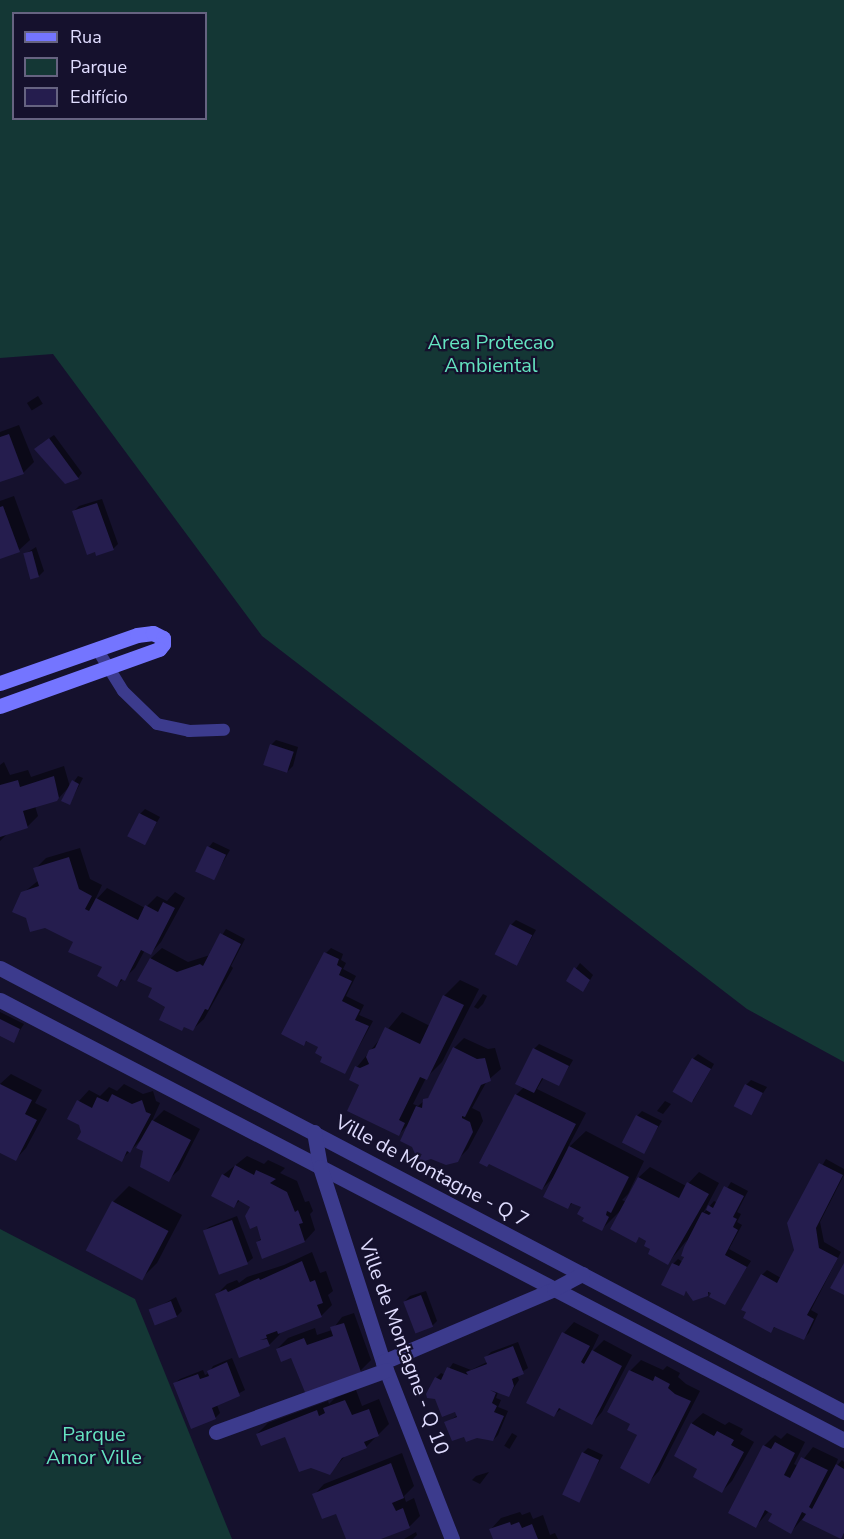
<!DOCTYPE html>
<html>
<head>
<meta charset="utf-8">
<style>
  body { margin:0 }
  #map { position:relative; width:844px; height:1539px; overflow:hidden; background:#15112d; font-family:"Nunito Sans",sans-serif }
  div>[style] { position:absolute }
  .green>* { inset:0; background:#143735 }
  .shadow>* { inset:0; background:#0007; transform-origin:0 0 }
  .building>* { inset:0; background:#251d4e; transform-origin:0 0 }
  .lane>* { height:12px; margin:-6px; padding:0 6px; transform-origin:6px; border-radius:6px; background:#3c3b8d }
  .street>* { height:15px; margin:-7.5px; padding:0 7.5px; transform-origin:7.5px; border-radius:7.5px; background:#3c3b8d }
  .secondary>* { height:15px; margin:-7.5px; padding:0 7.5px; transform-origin:7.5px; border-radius:7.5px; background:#7475ff }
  span { translate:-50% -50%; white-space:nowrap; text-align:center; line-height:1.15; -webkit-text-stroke:4.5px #15112d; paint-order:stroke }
  .park-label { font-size:20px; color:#64e4c0 }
  .street-label { font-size:20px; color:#e0ddff }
  .legend { position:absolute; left:12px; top:12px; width:195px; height:108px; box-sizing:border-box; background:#15112d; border:2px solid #666381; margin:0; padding:8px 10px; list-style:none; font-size:18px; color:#e0ddff }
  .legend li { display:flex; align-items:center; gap:12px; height:30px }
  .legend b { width:30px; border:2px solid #666381 }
</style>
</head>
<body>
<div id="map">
  <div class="green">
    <i style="clip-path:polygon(evenodd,0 0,844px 0,844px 1062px,747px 1009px,262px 636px,53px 354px,0 358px,0 0,14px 14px,206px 14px,206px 118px,14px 118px,14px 14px)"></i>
    <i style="clip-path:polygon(0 1229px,135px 1299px,232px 1539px,0 1539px)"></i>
  </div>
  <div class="shadow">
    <i style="left:38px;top:396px;width:9px;height:13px;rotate:58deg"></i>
    <i style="clip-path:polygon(19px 425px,34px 462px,23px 473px,0 480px,0 432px)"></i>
    <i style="clip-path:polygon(54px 435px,82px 473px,78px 478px,41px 444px)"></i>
    <i style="clip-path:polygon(14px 496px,30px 540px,19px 550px,0 557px,0 501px)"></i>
    <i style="clip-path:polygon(102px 499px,118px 544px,113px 549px,74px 511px,79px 506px)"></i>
    <i style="clip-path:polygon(36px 547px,44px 571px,39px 576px,25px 554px)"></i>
    <i style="clip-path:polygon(276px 740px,298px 747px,293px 766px,288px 771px,271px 745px)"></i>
    <i style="clip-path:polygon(4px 762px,10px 775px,28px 770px,31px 777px,64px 766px,70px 787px,78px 776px,83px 778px,70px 803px,68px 788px,57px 800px,35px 806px,38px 816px,27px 827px,9px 832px,0 841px,0 765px)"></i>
    <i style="clip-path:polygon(145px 809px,160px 817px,145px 843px,140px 814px)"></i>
    <i style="clip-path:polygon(213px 842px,230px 850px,213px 879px,209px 847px)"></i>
    <i style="clip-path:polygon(80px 848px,90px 879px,102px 885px,94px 902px,107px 888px,145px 908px,157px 896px,167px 901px,175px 892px,185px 898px,161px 942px,151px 953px,145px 950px,135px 968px,117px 985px,104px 967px,23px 893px,39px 880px,35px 869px,46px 858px)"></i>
    <i style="clip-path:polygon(516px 920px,536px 930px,517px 964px,511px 925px)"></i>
    <i style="clip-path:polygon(226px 929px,245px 939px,231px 966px,233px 968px,204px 1019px,193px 1029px,185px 1026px,182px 1029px,154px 988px,140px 980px,151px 958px,162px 948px,188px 962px,210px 955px)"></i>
    <i style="clip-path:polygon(331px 948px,343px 954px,341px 960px,346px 963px,343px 969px,356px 976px,346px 996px,364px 1005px,359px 1015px,373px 1021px,345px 1072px,324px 1057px,320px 1047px,308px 1040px,304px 1044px,326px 953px)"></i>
    <i style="clip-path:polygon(580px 963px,593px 975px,587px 985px,568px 980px)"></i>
    <i style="clip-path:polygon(460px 980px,479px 989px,442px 1062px,426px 1078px,413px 1104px,418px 1106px,429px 1097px,454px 1048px,464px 1038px,488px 1049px,495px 1048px,501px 1069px,487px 1081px,472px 1108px,480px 1112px,483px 1121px,468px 1149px,457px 1160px,409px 1124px,399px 1134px,361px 1084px,357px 1067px,402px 1012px,430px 1026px,444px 996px)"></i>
    <i style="clip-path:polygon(483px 994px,487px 996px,483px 1004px,478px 1009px,474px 1007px)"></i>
    <i style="clip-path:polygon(0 1012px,24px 1024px,13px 1041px,0 1034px)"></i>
    <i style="clip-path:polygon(539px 1044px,573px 1060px,559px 1084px,544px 1077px,537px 1089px,586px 1113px,567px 1149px,586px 1131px,644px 1161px,628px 1194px,622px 1200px,626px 1202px,639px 1177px,650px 1167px,686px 1186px,699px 1172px,719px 1183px,702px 1215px,714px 1201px,718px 1203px,731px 1182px,748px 1191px,737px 1212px,741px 1214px,737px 1222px,742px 1225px,729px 1249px,751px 1261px,724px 1303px,711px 1291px,707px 1295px,687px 1291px,683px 1294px,673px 1264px,678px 1259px,683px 1262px,687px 1240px,668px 1263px,648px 1240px,640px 1236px,636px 1241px,621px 1210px,602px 1229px,586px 1217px,583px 1207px,573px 1202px,568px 1208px,555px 1176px,542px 1189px,489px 1163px,481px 1163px,516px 1095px,525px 1086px,534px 1049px)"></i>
    <i style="clip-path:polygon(698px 1054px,714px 1064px,693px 1101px,693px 1059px)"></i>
    <i style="clip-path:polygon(11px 1074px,42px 1090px,35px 1103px,47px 1109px,26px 1148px,16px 1159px,0 1152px,0 1084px)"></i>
    <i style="clip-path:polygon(751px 1080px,767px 1087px,750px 1113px,746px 1085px)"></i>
    <i style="clip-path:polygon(124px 1084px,143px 1094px,153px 1091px,156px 1101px,160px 1103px,151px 1123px,164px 1110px,200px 1129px,179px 1170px,168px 1180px,146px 1150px,142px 1139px,121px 1160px,82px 1132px,79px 1101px,89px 1090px,100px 1096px,109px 1087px,117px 1091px)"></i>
    <i style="clip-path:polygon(665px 1101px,671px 1104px,663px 1114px,657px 1111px)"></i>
    <i style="clip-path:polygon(642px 1111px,662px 1121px,643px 1152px,637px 1116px)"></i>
    <i style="clip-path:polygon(247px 1156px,264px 1164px,268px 1160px,285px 1168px,280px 1173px,297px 1181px,305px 1202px,309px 1201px,313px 1211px,310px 1214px,315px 1230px,305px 1241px,263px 1257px,257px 1242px,262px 1238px,252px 1206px,240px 1200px,234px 1206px,223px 1175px)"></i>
    <i style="clip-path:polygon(826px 1159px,844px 1169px,844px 1175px,820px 1222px,824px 1242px,841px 1252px,811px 1310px,818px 1314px,809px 1333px,804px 1338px,776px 1326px,771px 1331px,762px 1275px,767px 1270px,781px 1278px,796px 1250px,789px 1223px)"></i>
    <i style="clip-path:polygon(129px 1186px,182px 1215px,157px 1263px,141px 1279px,113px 1202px)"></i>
    <i style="clip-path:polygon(237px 1216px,253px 1258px,248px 1262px,220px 1273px,204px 1231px,209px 1227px)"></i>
    <i style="clip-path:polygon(312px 1252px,320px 1273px,326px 1271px,333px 1291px,328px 1295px,332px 1305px,321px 1316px,278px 1330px,280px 1334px,269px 1345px,240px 1356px,216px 1295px,227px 1284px,237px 1280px,239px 1283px,247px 1277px,284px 1265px)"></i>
    <i style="clip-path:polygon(426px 1291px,437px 1321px,432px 1326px,405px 1301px,410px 1296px)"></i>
    <i style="clip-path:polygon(176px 1297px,182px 1311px,177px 1316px,156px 1324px,151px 1311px)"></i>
    <i style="clip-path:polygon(354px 1313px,371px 1360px,360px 1371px,292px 1356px,277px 1349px,288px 1338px,315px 1328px,317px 1335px,332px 1330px,342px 1317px)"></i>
    <i style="clip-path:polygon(574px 1322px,599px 1335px,590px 1354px,604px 1340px,632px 1355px,602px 1412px,592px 1423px,562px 1408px,554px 1415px,528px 1402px,564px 1333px)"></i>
    <i style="clip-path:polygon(518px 1342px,528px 1368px,517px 1375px,519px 1380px,509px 1395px,498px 1392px,496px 1398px,501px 1400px,498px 1407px,508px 1411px,498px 1435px,493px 1440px,465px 1435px,446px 1423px,458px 1415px,436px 1378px,441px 1373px,445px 1375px,453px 1363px,471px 1370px,487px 1362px,486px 1357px,491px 1352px)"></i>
    <i style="clip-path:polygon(232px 1358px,245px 1390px,217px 1405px,220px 1413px,215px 1418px,175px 1383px,180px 1379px,203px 1370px,205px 1375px,209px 1373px,213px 1366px)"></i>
    <i style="clip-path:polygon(641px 1360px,663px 1370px,667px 1366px,680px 1373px,678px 1377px,686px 1384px,700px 1391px,659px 1471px,649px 1482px,639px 1435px,632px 1423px,630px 1371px)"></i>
    <i style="clip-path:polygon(356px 1390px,362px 1406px,379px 1399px,389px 1424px,366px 1447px,346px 1455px,330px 1473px,286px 1435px,257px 1434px,268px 1423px,328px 1401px,329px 1404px,335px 1398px)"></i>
    <i style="clip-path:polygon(703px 1413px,725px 1425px,729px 1422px,743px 1429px,740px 1434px,754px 1442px,732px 1481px,722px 1491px,699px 1468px,676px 1456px,692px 1423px)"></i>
    <i style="left:512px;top:1433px;width:6px;height:15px;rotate:31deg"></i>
    <i style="clip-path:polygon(787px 1433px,805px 1442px,794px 1464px,798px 1466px,813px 1447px,838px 1459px,834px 1469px,842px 1460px,844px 1462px,844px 1534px,840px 1538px,803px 1518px,791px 1532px,769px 1511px,756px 1526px,764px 1446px,775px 1435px,781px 1439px)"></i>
    <i style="clip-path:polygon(588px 1448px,603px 1455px,577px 1501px,583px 1453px)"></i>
    <i style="clip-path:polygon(402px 1453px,414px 1486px,404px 1496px,406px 1502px,414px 1498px,420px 1516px,410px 1526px,376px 1539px,347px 1539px,337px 1512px,314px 1495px,324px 1484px)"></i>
    <i style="clip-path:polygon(489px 1472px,480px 1484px,472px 1480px,476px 1476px)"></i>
    <i style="clip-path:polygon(520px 1512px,522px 1515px,530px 1512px,533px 1519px,543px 1515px,550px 1535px,555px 1533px,558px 1539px,495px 1539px,491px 1529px,501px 1518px)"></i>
    <i style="clip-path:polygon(416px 1532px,417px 1535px,413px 1539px,404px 1539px)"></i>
  </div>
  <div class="building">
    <i style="clip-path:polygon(9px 434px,24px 474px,0 482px,0 437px)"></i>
    <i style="clip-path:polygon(49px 438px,79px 479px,65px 484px,34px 449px)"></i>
    <i style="clip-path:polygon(97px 503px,114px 550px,96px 556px,95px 552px,87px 555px,72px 511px)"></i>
    <i style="clip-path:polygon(3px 506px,20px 552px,0 559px,0 507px)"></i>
    <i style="left:32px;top:551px;width:27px;height:9px;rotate:75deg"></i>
    <i style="left:270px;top:744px;width:25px;height:22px;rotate:18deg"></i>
    <i style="clip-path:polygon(54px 776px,59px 798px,57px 801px,23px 811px,28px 828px,0 837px,0 785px,18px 780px,20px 787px)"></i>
    <i style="clip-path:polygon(72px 780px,79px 784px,70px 805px,61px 801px)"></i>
    <i style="left:139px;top:813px;width:20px;height:26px;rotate:27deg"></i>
    <i style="left:207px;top:846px;width:21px;height:28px;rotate:25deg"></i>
    <i style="clip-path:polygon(69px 857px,79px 889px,92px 896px,85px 909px,89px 911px,96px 898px,138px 920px,145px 905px,158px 912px,163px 902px,175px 908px,151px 955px,141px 950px,125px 981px,121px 979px,117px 987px,97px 976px,102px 967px,68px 952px,73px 942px,45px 928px,30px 932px,26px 918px,12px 912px,21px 892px,39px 886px,33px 868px)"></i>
    <i style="left:510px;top:924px;width:25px;height:34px;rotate:27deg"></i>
    <i style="clip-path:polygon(220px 933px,241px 944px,208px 1010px,205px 1009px,193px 1031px,184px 1027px,182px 1031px,159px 1020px,165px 1007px,148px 997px,152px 988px,137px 981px,150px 958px,177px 972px,200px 964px,203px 966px)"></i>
    <i style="clip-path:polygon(324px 952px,339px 959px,337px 965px,342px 968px,339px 975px,352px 981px,342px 1001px,360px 1010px,355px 1020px,369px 1026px,345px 1074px,320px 1062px,322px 1057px,315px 1053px,318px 1047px,306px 1041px,304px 1046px,281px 1034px)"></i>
    <i style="clip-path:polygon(574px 967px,590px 980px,583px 992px,566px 981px)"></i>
    <i style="clip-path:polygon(443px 995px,464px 1005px,427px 1080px,420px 1077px,399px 1120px,405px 1123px,399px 1136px,347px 1111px,359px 1085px,349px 1080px,355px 1066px,360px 1068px,369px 1064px,366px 1057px,369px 1050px,375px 1048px,385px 1027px,420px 1044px)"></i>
    <i style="clip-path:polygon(0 1019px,20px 1029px,14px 1043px,0 1036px)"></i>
    <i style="clip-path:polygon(453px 1047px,477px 1059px,485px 1058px,491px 1081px,481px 1085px,465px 1117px,462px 1116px,462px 1118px,470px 1122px,473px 1132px,458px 1162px,446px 1165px,431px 1159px,419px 1163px,412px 1147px,400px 1141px,416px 1106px,422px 1108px,423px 1099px,428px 1098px)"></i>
    <i style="clip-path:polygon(533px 1048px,569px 1066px,559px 1086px,542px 1078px,534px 1093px,515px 1084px)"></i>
    <i style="left:692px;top:1058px;width:22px;height:39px;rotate:30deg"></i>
    <i style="clip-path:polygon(0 1084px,32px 1100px,25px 1114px,37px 1120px,16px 1161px,0 1153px)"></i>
    <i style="left:745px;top:1084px;width:20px;height:25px;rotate:27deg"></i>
    <i style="clip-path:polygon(112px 1094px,132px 1104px,142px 1100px,146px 1112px,151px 1114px,130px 1153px,127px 1151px,122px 1162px,77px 1139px,81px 1132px,79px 1125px,67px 1119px,77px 1100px,92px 1108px,97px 1097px,108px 1102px)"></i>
    <i style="clip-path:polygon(515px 1094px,576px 1124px,542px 1190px,489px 1164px,487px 1167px,479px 1163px)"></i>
    <i style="left:636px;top:1115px;width:25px;height:31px;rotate:27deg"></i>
    <i style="clip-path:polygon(152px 1120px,191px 1140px,169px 1182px,140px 1167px,143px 1151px,136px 1148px)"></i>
    <i style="clip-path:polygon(569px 1146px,629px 1177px,611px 1213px,607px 1211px,606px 1215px,609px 1217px,602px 1231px,582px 1221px,584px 1218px,577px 1214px,581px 1207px,571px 1203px,568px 1209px,543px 1197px)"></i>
    <i style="clip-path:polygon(819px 1163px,843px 1175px,816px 1228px,819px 1248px,838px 1258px,807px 1315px,814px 1319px,804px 1340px,774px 1327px,771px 1333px,743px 1318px,746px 1312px,741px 1310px,761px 1274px,777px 1283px,794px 1250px,787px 1223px)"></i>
    <i style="clip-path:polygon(235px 1165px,254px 1175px,256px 1170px,276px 1179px,270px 1183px,287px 1192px,295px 1212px,298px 1210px,303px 1223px,299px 1224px,305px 1242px,262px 1259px,256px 1242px,261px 1240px,257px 1226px,250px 1229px,245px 1216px,250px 1207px,238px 1200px,234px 1208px,211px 1196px,222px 1174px,229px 1178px)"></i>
    <i style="clip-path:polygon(638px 1177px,679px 1198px,687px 1182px,709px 1194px,668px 1265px,648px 1254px,650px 1249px,644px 1246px,646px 1241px,639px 1237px,636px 1243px,610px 1229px)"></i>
    <i style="clip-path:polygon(724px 1186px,744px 1196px,733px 1217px,737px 1219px,733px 1227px,738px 1230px,725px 1255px,747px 1267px,725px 1305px,709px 1297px,711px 1293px,708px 1292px,708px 1296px,693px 1301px,686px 1291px,684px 1296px,661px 1285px,672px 1263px,679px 1266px,684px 1257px,681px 1256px,684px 1247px,702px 1212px,709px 1215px,711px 1213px,706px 1210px,708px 1205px,713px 1208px)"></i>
    <i style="left:112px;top:1201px;width:64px;height:56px;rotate:28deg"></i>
    <i style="left:232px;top:1220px;width:47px;height:31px;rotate:70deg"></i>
    <i style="clip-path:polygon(302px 1261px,310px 1282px,315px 1280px,323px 1303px,317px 1305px,322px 1317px,278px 1334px,277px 1331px,266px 1335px,267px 1338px,260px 1340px,267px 1339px,270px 1346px,239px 1358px,215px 1294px,226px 1289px,228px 1292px,259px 1278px,260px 1280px)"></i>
    <i style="clip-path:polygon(844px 1263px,844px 1295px,830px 1288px)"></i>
    <i style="left:421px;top:1295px;width:34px;height:19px;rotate:69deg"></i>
    <i style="left:171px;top:1301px;width:17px;height:24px;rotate:69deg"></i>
    <i style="clip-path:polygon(344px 1323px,361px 1372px,309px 1402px,291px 1358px,281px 1362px,276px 1349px,304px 1338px,307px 1345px,333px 1336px,330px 1327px)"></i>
    <i style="clip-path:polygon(562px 1332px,590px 1346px,581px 1362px,584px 1364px,592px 1350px,622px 1366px,592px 1425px,559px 1408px,554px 1417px,526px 1403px)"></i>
    <i style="clip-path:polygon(513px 1346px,524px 1374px,512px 1379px,514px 1386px,509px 1397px,490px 1390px,496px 1393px,492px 1403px,497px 1406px,494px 1412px,504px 1416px,493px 1441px,477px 1438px,466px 1442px,464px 1437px,452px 1441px,444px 1422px,457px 1417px,455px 1412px,442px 1417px,435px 1399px,427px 1398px,426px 1394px,435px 1377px,441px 1380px,447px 1367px,468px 1375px,466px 1372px,487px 1364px,484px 1357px)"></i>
    <i style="clip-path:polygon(227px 1362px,240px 1396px,212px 1408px,216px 1419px,191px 1429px,173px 1383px,198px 1374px,200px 1379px,209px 1376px,207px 1371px)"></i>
    <i style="clip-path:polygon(629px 1370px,653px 1381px,655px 1376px,670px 1384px,668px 1388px,675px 1394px,691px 1401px,649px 1484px,620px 1468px,637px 1435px,627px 1430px,630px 1424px,607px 1412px)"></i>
    <i style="clip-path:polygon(345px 1400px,352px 1415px,369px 1409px,379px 1436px,364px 1442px,367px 1448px,342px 1458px,330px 1475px,311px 1468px,299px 1472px,285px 1437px,261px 1446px,256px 1434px,317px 1410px,319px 1416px,325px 1413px,323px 1408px)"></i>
    <i style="clip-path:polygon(691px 1423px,714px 1436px,717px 1431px,734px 1440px,731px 1445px,744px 1452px,722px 1493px,693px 1477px,697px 1469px,674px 1456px)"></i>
    <i style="clip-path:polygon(775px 1442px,795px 1453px,784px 1475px,790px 1478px,801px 1457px,828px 1470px,809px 1507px,812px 1509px,836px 1464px,844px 1469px,844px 1533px,841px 1539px,802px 1520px,806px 1514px,802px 1512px,791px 1534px,768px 1521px,772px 1514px,765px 1510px,756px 1528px,728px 1513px,763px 1445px,771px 1449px)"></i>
    <i style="left:582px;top:1452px;width:19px;height:47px;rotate:25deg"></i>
    <i style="clip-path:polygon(391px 1463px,404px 1498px,392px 1503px,396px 1511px,403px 1508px,410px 1528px,381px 1539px,346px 1539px,336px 1514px,322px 1519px,312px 1494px)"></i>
    <i style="clip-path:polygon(510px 1522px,511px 1525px,519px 1522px,522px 1528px,532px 1524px,538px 1539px,493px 1539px,489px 1529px)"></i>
  </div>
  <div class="lane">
    <i style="left:97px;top:649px;width:49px;rotate:58.2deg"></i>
    <i style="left:123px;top:691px;width:47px;rotate:44.1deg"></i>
    <i style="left:157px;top:724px;width:33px;rotate:12deg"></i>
    <i style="left:189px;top:731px;width:35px;rotate:-2deg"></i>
  </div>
  <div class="street">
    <i style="left:0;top:968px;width:954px;rotate:27.75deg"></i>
    <i style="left:0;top:1000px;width:952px;rotate:27.53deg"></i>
    <i style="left:314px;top:1132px;width:36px;rotate:80deg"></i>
    <i style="left:320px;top:1167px;width:205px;rotate:72.1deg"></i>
    <i style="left:383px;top:1362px;width:190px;rotate:68.7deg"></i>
    <i style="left:383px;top:1362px;width:186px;rotate:-23.1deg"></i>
    <i style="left:554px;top:1289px;width:32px;rotate:-28deg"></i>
    <i style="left:216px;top:1432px;width:181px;rotate:-20deg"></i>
  </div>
  <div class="secondary">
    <i style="left:0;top:683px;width:145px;rotate:-19.3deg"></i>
    <i style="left:137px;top:635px;width:16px;rotate:-7deg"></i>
    <i style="left:153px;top:633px;width:11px;rotate:27deg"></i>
    <i style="left:163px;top:638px;width:6px;rotate:90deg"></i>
    <i style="left:163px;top:644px;width:6px;rotate:129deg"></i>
    <i style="left:159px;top:649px;width:169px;rotate:160.3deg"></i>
  </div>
  <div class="park-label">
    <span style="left:491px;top:354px">Area Protecao<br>Ambiental</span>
    <span style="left:94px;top:1446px">Parque<br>Amor Ville</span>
  </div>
  <div class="street-label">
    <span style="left:432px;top:1171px;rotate:28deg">Ville de Montagne - Q 7</span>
    <span style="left:404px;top:1347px;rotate:70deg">Ville de Montagne - Q 10</span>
  </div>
  <ul class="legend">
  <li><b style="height:8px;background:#7475ff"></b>Rua</li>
  <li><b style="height:16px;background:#143735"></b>Parque</li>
  <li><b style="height:16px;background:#251d4e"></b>Edifício</li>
  </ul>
</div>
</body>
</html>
